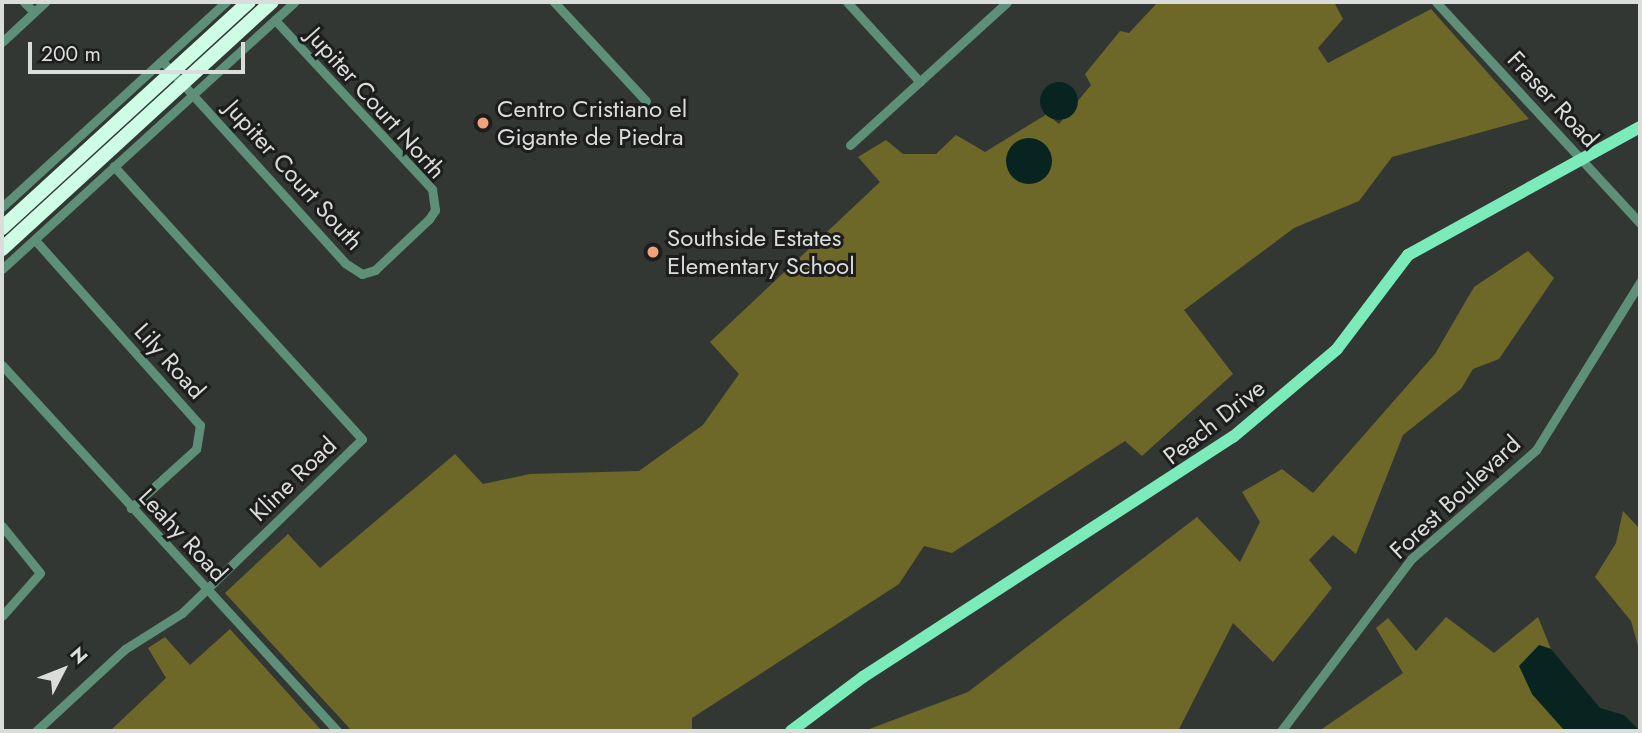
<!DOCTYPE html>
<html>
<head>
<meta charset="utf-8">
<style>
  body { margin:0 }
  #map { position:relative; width:1642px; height:733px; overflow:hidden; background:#333733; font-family:Jost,sans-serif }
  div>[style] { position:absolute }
  .forest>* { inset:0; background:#6d6827 }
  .water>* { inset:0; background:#082420 }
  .round { border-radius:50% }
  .minor>* { height:9px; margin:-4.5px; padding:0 4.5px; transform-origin:4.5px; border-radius:4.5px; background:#5e9079 }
  .major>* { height:12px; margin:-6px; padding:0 6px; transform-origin:6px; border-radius:6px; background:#7cebbb }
  .highway>* { height:14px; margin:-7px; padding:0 7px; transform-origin:7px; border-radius:7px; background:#cdfde5 }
  .dots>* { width:19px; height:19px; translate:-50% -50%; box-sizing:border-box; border:4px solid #1c1d1c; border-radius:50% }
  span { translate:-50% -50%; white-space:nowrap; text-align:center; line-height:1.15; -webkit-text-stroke:6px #1c1d1c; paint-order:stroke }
  .street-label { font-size:24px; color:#dbdddb }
  .poi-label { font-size:24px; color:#dbdddb }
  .left { translate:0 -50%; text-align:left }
  .frame { position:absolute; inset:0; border:4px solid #dbdddb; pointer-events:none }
  .north { position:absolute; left:28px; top:635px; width:70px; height:70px; -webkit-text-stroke:5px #1c1d1c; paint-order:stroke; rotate:48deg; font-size:19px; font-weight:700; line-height:28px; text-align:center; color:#dbdddb }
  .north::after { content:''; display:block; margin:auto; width:24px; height:32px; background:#dbdddb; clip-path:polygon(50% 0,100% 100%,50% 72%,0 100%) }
  .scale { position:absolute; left:28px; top:42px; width:217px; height:32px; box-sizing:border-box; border:4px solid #dbdddb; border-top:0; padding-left:9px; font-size:21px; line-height:24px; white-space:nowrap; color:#dbdddb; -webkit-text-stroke:5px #1c1d1c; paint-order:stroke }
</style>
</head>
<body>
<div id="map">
  <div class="forest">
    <i style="clip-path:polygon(1158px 2px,1334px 2px,1343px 19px,1318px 48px,1328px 63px,1431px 9px,1529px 119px,1392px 157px,1359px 201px,1294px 228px,1184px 310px,1233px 374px,1142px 456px,1125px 441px,952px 553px,924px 546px,899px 584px,692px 718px,692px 731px,352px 731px,225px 593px,288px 534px,320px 568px,455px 454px,483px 484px,530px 474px,639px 471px,703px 425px,739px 374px,710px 342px,880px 182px,858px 157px,886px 140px,903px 154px,936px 154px,956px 135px,985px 152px,1047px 114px,1059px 124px,1091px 85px,1085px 74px,1120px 31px,1129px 33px)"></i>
    <i style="clip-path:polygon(1528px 251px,1554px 278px,1499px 359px,1473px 369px,1461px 389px,1403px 435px,1356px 554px,1333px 535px,1309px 560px,1332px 588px,1273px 662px,1233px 623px,1178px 731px,864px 731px,968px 692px,1197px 517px,1240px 562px,1260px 522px,1242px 492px,1282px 469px,1313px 493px,1435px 354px,1474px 287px)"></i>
    <i style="clip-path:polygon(1623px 511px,1640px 529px,1640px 653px,1631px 621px,1595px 577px,1616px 543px)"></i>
    <i style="clip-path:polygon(1446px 617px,1494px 653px,1538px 617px,1551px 649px,1539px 645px,1532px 694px,1565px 731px,1319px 731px,1403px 673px,1376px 628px,1388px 618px,1416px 651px)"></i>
    <i style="clip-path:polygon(230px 629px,322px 731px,110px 731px,166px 678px,148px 648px,165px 637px,190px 665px)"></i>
  </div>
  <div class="water">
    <i class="round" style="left:1040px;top:82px;width:38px;height:38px"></i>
    <i class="round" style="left:1006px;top:138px;width:46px;height:46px"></i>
    <i style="clip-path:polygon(1539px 645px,1551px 649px,1600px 708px,1624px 715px,1640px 731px,1565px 731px,1532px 694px,1519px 666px)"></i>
  </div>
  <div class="minor">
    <i style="left:24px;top:2px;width:14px;rotate:45deg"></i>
    <i style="left:554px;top:2px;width:135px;rotate:47.1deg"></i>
    <i style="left:847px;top:2px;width:108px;rotate:47.6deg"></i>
    <i style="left:1436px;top:2px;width:301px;rotate:47.3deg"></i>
    <i style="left:2px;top:42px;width:59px;rotate:-42.9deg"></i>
    <i style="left:162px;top:61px;width:273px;rotate:47.8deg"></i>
    <i style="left:345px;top:263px;width:20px;rotate:33deg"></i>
    <i style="left:362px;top:274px;width:14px;rotate:-17deg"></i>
    <i style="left:375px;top:270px;width:74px;rotate:-43.4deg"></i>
    <i style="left:429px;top:219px;width:11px;rotate:-56deg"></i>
    <i style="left:435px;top:210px;width:21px;rotate:-98deg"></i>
    <i style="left:432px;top:189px;width:231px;rotate:-132.9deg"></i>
    <i style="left:850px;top:145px;width:212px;rotate:-42.3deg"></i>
    <i style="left:2px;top:207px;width:304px;rotate:-42.5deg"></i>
    <i style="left:35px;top:240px;width:248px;rotate:48.3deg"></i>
    <i style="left:200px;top:425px;width:24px;rotate:99deg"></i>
    <i style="left:196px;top:449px;width:88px;rotate:137.8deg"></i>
    <i style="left:2px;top:269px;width:396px;rotate:-42.4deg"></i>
    <i style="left:2px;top:365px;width:496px;rotate:47.5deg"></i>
    <i style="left:2px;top:526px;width:60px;rotate:51deg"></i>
    <i style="left:40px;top:573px;width:57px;rotate:131.5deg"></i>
    <i style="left:36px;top:731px;width:121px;rotate:-42.7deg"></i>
    <i style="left:125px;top:649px;width:67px;rotate:-32.3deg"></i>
    <i style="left:182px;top:613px;width:250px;rotate:-44deg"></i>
    <i style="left:362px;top:439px;width:369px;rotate:-132.3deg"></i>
    <i style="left:1281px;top:731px;width:216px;rotate:-52.9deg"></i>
    <i style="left:1411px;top:559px;width:166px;rotate:-41.1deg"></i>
    <i style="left:1536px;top:450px;width:198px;rotate:-58.2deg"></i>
  </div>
  <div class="major">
    <i style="left:791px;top:731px;width:90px;rotate:-36.9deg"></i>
    <i style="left:863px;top:677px;width:441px;rotate:-33deg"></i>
    <i style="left:1233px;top:437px;width:136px;rotate:-40.2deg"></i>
    <i style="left:1337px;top:349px;width:118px;rotate:-52.9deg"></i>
    <i style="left:1408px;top:255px;width:265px;rotate:-28.9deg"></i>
  </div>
  <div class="highway">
    <i style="left:2px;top:228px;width:335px;rotate:-42.5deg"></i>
    <i style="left:2px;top:249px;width:366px;rotate:-42.5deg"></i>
  </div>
  <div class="dots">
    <i style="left:483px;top:123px;background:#f1a27b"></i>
    <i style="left:653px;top:252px;background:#f1a27b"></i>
  </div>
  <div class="street-label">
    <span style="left:1553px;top:99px;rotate:47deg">Fraser Road</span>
    <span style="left:376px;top:103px;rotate:48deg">Jupiter Court North</span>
    <span style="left:294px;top:175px;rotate:48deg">Jupiter Court South</span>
    <span style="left:170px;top:361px;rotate:48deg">Lily Road</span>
    <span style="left:1214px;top:422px;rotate:-38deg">Peach Drive</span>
    <span style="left:293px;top:479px;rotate:-44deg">Kline Road</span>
    <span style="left:1455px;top:497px;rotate:-43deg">Forest Boulevard</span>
    <span style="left:183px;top:535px;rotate:47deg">Leahy Road</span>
  </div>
  <div class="poi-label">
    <span class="left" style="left:497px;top:123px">Centro Cristiano el<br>Gigante de Piedra</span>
    <span class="left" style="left:667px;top:252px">Southside Estates<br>Elementary School</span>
  </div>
  <div class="frame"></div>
  <div class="north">N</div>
  <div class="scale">200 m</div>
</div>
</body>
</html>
